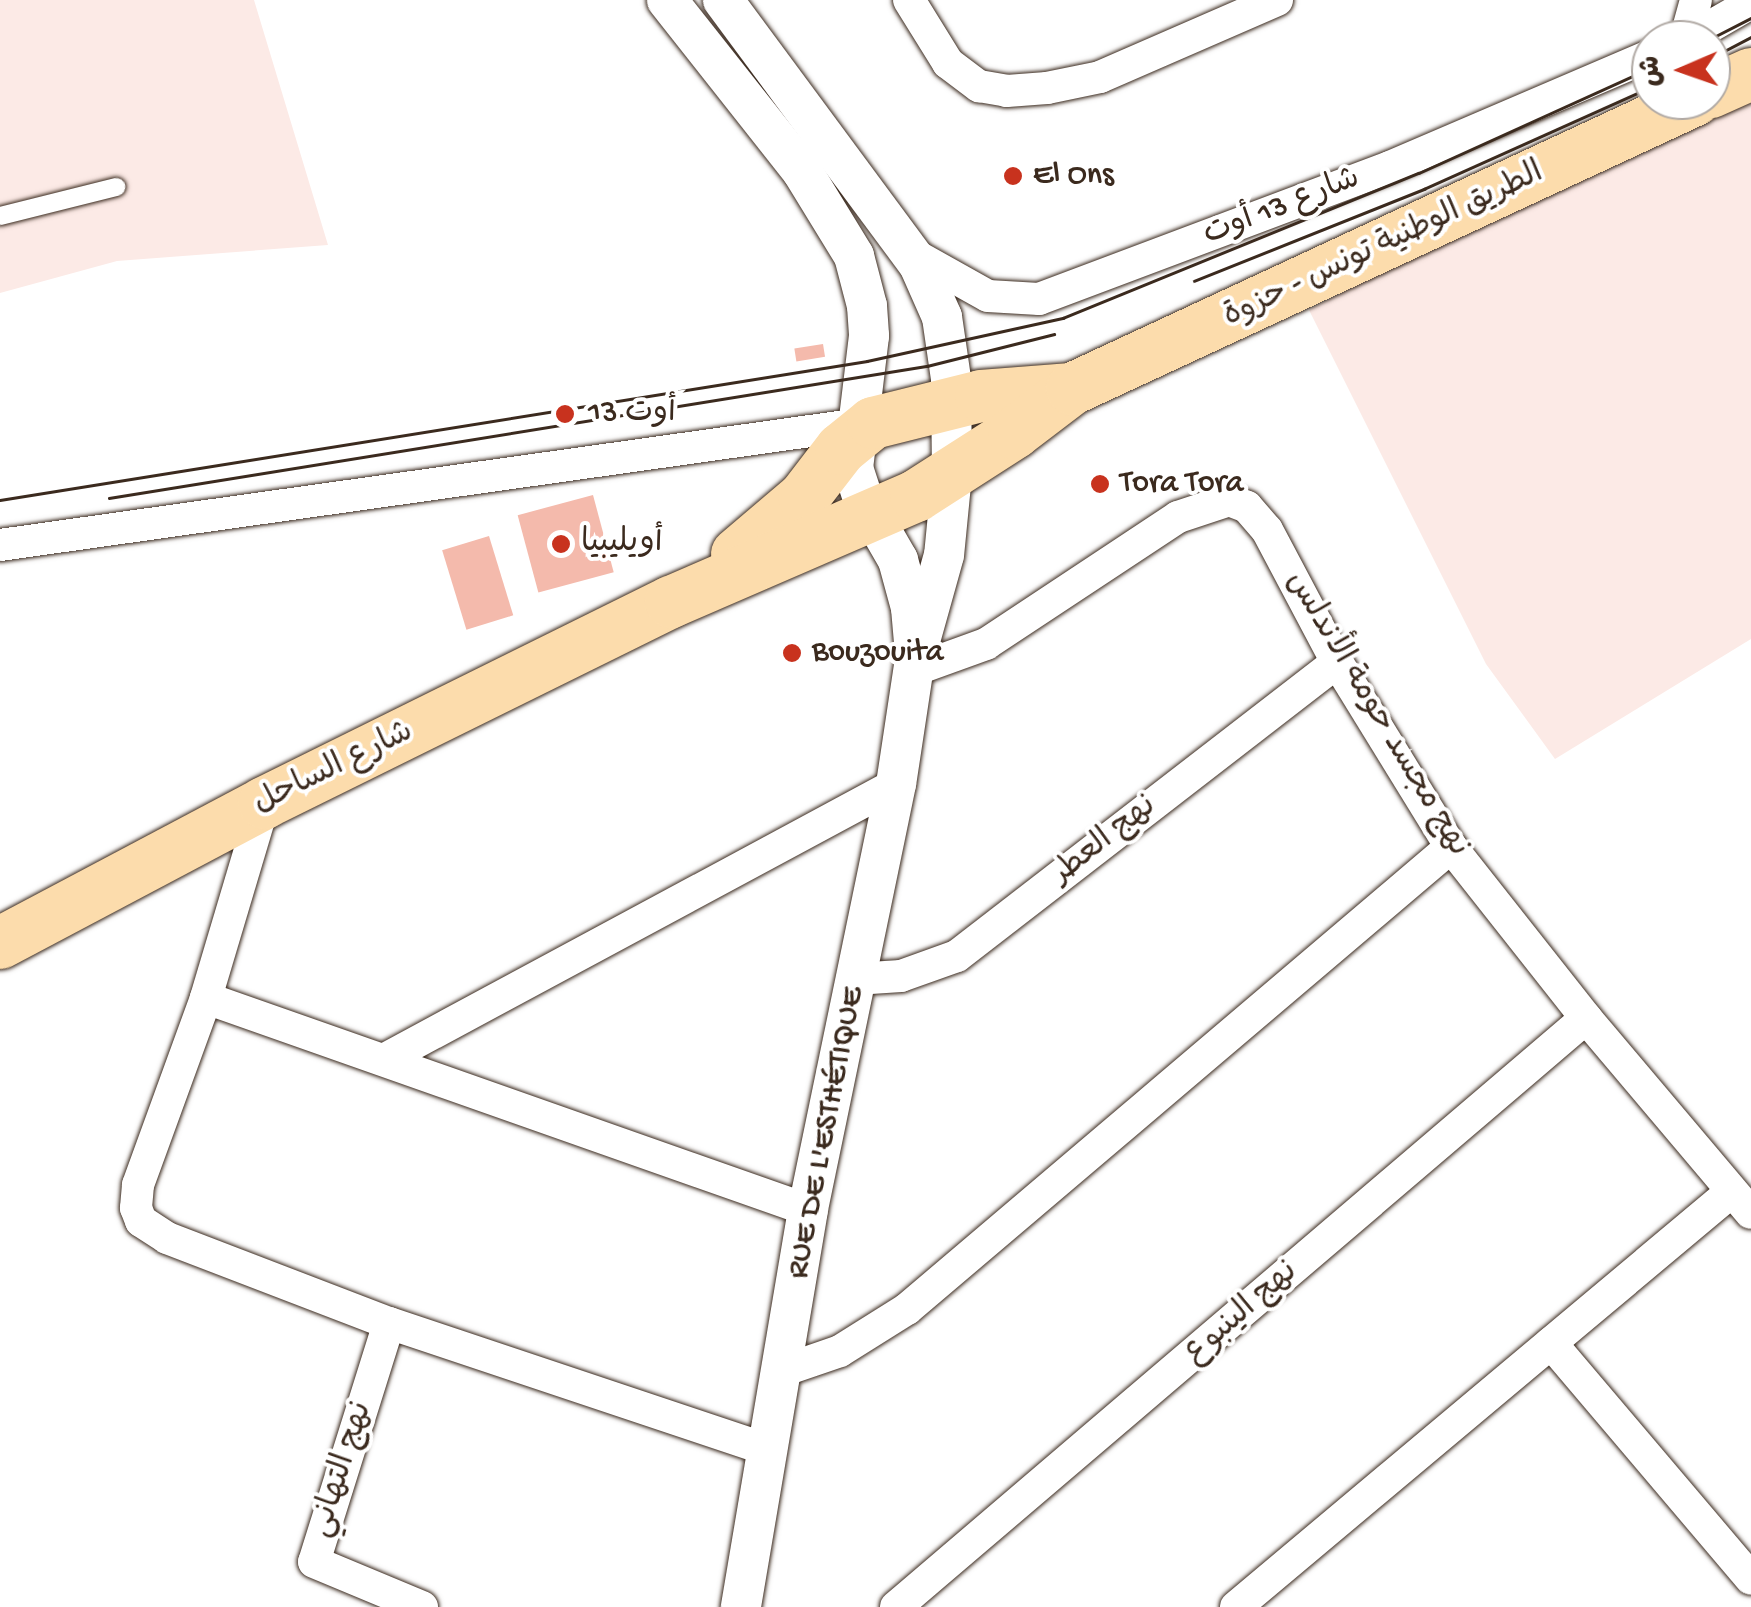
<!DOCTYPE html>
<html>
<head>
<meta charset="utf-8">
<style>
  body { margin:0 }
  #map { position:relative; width:1751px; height:1607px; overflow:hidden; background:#fff; font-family:"Gochi Hand","Playpen Sans Arabic",sans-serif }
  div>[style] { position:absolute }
  .built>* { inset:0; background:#fceae6 }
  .building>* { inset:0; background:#f4baac; transform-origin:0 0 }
  .roads { filter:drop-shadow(0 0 2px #3b2a1e) drop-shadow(0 0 2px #3b2a1e) }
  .service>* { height:18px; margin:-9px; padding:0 9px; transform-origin:9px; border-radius:9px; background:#fff }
  .minor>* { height:32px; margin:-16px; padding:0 16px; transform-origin:16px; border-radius:16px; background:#fff }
  .tertiary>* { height:40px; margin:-20px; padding:0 20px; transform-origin:20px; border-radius:20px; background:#fff }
  .primary>* { height:52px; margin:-26px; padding:0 26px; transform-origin:26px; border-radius:26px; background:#fcdcac }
  .tram>* { height:2.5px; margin:-1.25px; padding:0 1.25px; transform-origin:1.25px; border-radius:1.25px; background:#3b2a1e }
  .dots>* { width:28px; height:28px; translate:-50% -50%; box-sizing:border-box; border:5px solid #fff; border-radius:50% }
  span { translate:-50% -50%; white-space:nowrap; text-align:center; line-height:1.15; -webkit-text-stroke:8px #fff; paint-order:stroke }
  .poi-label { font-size:32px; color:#3b2a1e }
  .left { translate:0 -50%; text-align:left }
  .street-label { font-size:32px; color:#3b2a1e }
  .north { position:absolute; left:1631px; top:20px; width:100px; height:100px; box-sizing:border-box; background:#fff; border:2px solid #b1aaa5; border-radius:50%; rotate:268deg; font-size:28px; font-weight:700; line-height:40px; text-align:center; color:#3b2a1e }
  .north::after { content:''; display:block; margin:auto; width:35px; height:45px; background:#c8321e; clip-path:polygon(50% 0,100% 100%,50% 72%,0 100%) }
</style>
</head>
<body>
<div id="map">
  <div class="built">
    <i style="clip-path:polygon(0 0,254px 0,328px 245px,117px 261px,0 293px)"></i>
    <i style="clip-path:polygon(1751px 91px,1751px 639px,1555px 759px,1486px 664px,1309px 310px,1471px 226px)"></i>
  </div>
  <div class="building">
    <i style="left:823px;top:344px;width:13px;height:29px;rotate:81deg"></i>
    <i style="left:593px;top:495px;width:80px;height:78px;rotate:75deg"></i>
    <i style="left:489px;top:536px;width:83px;height:49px;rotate:73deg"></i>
  </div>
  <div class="roads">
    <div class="service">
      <i style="left:0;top:216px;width:120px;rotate:-14deg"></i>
    </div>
    <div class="minor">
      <i style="left:909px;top:0;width:74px;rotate:58.2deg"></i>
      <i style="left:948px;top:63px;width:39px;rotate:37deg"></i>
      <i style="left:979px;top:86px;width:28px;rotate:10deg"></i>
      <i style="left:1007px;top:91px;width:40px;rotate:-4.3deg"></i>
      <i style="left:1047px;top:88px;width:54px;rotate:-11.7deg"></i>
      <i style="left:1100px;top:77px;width:193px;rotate:-23.5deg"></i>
      <i style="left:1685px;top:40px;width:41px;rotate:-74.6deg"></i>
      <i style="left:1687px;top:40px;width:74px;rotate:-30deg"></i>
      <i style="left:911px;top:253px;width:88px;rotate:29.2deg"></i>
      <i style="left:988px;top:296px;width:51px;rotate:3.4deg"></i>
      <i style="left:1039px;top:299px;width:375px;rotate:-20.6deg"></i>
      <i style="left:1390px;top:167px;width:284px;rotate:-23.2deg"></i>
      <i style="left:0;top:545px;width:876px;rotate:-8.01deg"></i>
      <i style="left:914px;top:670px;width:77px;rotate:-19.9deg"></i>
      <i style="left:986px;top:644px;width:230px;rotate:-33.5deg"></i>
      <i style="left:1178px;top:517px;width:54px;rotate:-18.4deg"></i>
      <i style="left:1229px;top:500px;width:19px;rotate:21deg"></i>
      <i style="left:1247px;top:507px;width:30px;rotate:49deg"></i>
      <i style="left:1267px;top:530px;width:149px;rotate:62.1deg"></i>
      <i style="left:1337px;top:662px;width:217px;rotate:58.4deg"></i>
      <i style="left:1451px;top:847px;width:218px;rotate:51.7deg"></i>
      <i style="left:1586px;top:1018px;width:255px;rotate:49.8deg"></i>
      <i style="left:264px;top:803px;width:203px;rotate:106.6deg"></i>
      <i style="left:206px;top:998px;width:199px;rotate:110deg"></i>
      <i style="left:138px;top:1185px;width:23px;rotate:95deg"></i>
      <i style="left:136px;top:1208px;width:14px;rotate:69deg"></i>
      <i style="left:141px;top:1221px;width:31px;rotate:33deg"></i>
      <i style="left:167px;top:1238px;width:238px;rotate:21deg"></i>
      <i style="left:389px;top:1323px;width:401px;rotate:18.5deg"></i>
      <i style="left:855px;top:979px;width:46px;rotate:-3.7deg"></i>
      <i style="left:901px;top:976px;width:59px;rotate:-19.7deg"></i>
      <i style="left:957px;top:956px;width:480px;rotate:-37.7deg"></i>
      <i style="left:206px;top:998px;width:638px;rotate:19.4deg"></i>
      <i style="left:387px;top:1058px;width:578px;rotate:-28.29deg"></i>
      <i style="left:389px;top:1323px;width:250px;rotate:107.4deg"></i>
      <i style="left:314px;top:1562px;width:117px;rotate:22.6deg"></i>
      <i style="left:1551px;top:1343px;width:309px;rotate:49.7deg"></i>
      <i style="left:785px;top:1370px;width:58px;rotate:-19.1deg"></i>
      <i style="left:840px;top:1351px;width:79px;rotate:-32.1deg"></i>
      <i style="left:907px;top:1309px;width:714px;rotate:-40.34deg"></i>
      <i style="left:896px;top:1607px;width:907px;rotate:-40.48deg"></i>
      <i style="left:1236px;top:1607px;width:646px;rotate:-39.98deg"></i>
    </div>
    <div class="tertiary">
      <i style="left:667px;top:0;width:218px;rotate:51.7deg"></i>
      <i style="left:802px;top:171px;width:100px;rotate:58.5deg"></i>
      <i style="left:854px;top:256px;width:52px;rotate:75.4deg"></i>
      <i style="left:867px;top:306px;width:30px;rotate:86deg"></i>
      <i style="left:869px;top:336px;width:133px;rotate:96.9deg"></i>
      <i style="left:853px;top:468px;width:35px;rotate:72deg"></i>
      <i style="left:864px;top:501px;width:68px;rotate:60deg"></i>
      <i style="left:898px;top:560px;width:50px;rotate:74.8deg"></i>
      <i style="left:911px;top:608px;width:37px;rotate:85deg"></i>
      <i style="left:723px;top:0;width:330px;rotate:53.5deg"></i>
      <i style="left:919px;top:265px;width:57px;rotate:66.1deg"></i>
      <i style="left:942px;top:317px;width:63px;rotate:81.7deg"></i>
      <i style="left:951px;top:379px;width:95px;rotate:89.4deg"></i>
      <i style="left:952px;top:474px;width:81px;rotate:95.6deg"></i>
      <i style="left:944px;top:555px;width:108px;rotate:105.6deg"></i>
      <i style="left:915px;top:659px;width:126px;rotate:98.6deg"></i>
      <i style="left:896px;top:784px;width:435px;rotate:101.7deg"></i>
      <i style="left:808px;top:1210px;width:403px;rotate:99.6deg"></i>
    </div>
    <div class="primary">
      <i style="left:1711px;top:92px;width:44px;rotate:-24.2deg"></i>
      <i style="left:737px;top:554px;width:88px;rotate:-40.4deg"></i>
      <i style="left:804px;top:497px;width:61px;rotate:-52.4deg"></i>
      <i style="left:841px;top:449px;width:41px;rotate:-39.1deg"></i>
      <i style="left:873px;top:423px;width:111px;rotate:-14deg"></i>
      <i style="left:981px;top:396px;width:91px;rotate:-4.4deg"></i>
      <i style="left:0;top:943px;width:299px;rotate:-27.9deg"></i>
      <i style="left:264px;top:803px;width:454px;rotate:-26.3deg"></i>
      <i style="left:671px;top:602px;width:267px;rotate:-23.4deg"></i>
      <i style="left:916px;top:496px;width:117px;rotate:-32.7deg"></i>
      <i style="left:1014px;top:433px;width:73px;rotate:-37.2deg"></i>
      <i style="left:1072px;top:389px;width:687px;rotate:-24.89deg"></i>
    </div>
  </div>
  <div class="tram">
    <i style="left:1708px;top:40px;width:48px;rotate:-27.1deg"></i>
    <i style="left:1711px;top:58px;width:45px;rotate:-27.7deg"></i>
    <i style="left:1194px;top:281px;width:248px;rotate:-21.8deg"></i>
    <i style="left:1424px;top:189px;width:249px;rotate:-24.2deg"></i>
    <i style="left:109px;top:498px;width:829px;rotate:-9.17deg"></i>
    <i style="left:927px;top:366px;width:131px;rotate:-14.1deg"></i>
    <i style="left:0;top:500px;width:878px;rotate:-9.11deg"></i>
    <i style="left:867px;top:361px;width:201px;rotate:-12.4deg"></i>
    <i style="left:1063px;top:318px;width:384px;rotate:-22.2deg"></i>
    <i style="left:1419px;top:173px;width:255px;rotate:-24.4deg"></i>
  </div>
  <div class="dots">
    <i style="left:1013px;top:176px;background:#c8321e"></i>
    <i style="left:565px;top:414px;background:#c8321e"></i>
    <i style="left:1100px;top:484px;background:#c8321e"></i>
    <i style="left:561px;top:544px;background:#c8321e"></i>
    <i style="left:792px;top:653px;background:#c8321e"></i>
  </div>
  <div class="poi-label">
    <span class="left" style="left:1033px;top:176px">El Ons</span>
    <span class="left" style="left:588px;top:414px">13 أوت</span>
    <span class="left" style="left:1120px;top:484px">Tora Tora</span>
    <span class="left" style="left:581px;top:544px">أويليبيا</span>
    <span class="left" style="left:812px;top:653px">Bouzouita</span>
  </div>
  <div class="street-label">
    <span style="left:1282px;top:208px;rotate:-21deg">شارع 13 أوت</span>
    <span style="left:1384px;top:246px;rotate:-25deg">الطريق الوطنية تونس - حزوة</span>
    <span style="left:1376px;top:715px;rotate:59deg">نهج مجسد حومة الأندلس</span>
    <span style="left:334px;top:769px;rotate:-26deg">شارع الساحل</span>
    <span style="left:1105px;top:841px;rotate:-38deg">نهج العطر</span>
    <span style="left:827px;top:1133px;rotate:-79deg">RUE DE L'ESTHÉTIQUE</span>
    <span style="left:1242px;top:1314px;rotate:-41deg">نهج الينبوع</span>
    <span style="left:343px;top:1470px;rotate:-72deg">نهج التهاني</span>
  </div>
  <div class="north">ش</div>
</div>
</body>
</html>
